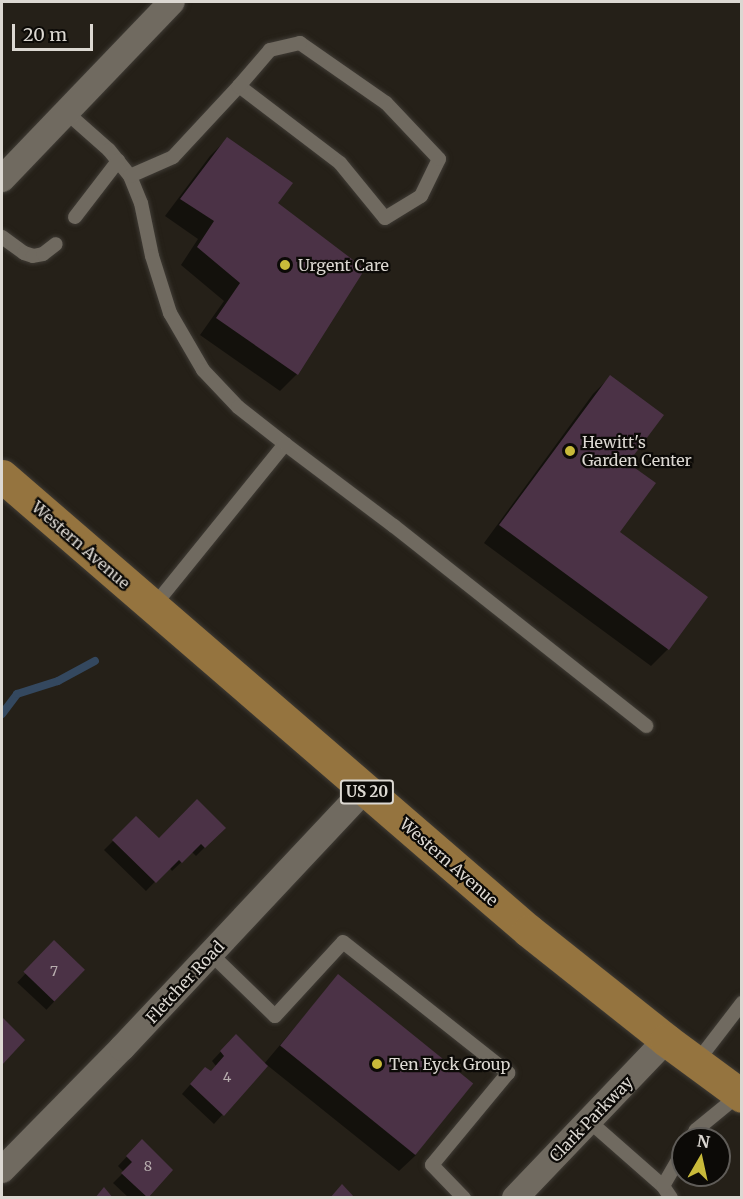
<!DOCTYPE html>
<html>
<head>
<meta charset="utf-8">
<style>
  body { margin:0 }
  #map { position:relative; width:743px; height:1199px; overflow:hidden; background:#252018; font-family:Merriweather,serif }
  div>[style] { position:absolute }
  .shadow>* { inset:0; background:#0007; transform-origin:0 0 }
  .stream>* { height:8px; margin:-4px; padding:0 4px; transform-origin:4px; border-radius:4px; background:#34485f }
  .building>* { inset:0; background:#4b3246; transform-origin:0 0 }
  .roads { filter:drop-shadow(0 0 2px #3f3b35) drop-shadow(0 0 2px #3f3b35) }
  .service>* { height:14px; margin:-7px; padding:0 7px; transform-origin:7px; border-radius:7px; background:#706a60 }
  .minor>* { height:26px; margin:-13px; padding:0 13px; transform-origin:13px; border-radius:13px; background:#706a60 }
  .primary>* { height:33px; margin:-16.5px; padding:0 16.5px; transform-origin:16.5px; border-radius:16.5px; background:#95743f }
  .dots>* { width:16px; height:16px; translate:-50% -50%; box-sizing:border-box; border:3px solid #0c0a07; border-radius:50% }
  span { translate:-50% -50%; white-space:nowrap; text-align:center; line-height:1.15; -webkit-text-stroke:4.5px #0c0a07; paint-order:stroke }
  .number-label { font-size:14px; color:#b8aeaf }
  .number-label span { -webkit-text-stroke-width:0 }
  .shield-label span { padding:2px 4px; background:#0c0a07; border:2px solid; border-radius:4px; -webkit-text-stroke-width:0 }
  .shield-label { font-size:15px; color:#dcd8d2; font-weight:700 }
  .poi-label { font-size:16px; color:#dcd8d2 }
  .left { translate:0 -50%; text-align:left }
  .street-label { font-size:16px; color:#dcd8d2 }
  .frame { position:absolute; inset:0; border:3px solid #dcd8d2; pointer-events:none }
  .north { position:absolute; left:671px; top:1127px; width:60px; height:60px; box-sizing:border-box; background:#0c0a07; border:2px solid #5f5c58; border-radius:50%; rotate:9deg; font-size:16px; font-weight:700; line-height:24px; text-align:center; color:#dcd8d2 }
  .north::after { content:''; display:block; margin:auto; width:21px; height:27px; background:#c9ba3a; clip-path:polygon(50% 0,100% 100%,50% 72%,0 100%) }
  .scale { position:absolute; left:12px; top:24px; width:81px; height:27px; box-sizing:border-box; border:3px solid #dcd8d2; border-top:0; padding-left:8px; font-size:18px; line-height:21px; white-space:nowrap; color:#dcd8d2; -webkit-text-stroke:4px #0c0a07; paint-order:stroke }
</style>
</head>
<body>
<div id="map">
  <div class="shadow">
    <i style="clip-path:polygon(227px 139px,276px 203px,297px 374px,280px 391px,200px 335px,224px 301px,181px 265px,198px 239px,165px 216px,210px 156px)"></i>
    <i style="clip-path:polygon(610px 377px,626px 463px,618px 533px,668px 649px,651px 666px,484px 543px,593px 394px)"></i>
    <i style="clip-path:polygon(136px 818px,159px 840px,224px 828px,196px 856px,192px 852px,172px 871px,169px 867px,146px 891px,104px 850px)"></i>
    <i style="left:54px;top:943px;width:40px;height:54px;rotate:43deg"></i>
    <i style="clip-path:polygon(338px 976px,416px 1155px,399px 1171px,267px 1065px,214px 1124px,182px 1094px,196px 1078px,211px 1072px,216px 1066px,212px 1061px,227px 1045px,264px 1064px)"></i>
    <i style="clip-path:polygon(2px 1019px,23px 1040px,2px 1063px)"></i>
    <i style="clip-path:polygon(133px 1150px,171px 1170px,146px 1198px,129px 1198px,113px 1183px,124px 1172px,118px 1166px)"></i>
  </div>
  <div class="stream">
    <i style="left:2px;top:714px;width:25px;rotate:-53deg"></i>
    <i style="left:17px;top:694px;width:43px;rotate:-17.6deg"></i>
    <i style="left:58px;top:681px;width:42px;rotate:-28.4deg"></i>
  </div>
  <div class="building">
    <i style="clip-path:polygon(227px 137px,293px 183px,278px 203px,365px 269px,298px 375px,216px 318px,240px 283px,197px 247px,214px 221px,180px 199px)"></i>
    <i style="clip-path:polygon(610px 375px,664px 415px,628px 463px,656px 483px,620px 532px,708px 597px,669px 650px,499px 525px)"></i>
    <i style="clip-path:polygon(197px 799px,226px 828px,205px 848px,201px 844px,182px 863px,179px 860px,156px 883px,112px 840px,136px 816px,159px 838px)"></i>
    <i style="left:54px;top:940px;width:43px;height:44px;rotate:44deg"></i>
    <i style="left:338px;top:974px;width:174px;height:92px;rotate:39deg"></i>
    <i style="clip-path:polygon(2px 1017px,25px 1040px,2px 1065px)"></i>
    <i style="clip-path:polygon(236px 1034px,268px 1066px,224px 1116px,190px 1084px,205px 1067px,211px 1071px,224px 1056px,220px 1051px)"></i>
    <i style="clip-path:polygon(142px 1139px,173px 1170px,148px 1198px,121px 1173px,132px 1162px,126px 1156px)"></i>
    <i style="clip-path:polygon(342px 1184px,355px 1198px,330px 1198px)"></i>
    <i style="clip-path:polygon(104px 1187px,113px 1198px,95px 1198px)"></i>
  </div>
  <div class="roads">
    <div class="service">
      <i style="left:66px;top:112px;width:57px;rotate:41.5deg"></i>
      <i style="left:109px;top:150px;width:33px;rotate:51deg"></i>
      <i style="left:130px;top:176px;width:29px;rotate:68deg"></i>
      <i style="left:141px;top:203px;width:54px;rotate:78.3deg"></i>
      <i style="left:152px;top:256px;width:60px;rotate:72.5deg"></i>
      <i style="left:170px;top:313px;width:66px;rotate:59.9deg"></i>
      <i style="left:203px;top:370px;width:51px;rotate:46.6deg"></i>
      <i style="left:238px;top:407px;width:60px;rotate:38.2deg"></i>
      <i style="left:285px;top:444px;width:210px;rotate:129deg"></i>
      <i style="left:130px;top:176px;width:47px;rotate:-23.8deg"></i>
      <i style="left:173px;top:157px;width:97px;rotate:-47.1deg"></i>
      <i style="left:239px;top:86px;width:127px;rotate:37.3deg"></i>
      <i style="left:340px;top:163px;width:71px;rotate:50.7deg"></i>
      <i style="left:385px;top:218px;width:42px;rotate:-31.4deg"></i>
      <i style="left:421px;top:196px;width:41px;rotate:-64.1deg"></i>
      <i style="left:439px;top:159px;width:77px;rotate:-133.4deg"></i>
      <i style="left:386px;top:103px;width:105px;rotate:-145.1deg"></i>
      <i style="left:300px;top:43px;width:31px;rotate:167deg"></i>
      <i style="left:270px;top:50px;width:48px;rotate:130.7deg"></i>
      <i style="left:75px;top:217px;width:71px;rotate:-52.5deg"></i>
      <i style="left:2px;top:237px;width:27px;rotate:36deg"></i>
      <i style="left:24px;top:253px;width:9px;rotate:18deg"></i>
      <i style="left:33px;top:256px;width:10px;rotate:-11deg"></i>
      <i style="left:43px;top:254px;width:16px;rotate:-38deg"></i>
      <i style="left:285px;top:444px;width:136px;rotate:37deg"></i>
      <i style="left:394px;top:526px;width:322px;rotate:38.4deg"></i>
      <i style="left:211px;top:954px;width:89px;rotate:44.1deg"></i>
      <i style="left:275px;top:1016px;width:100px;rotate:-47.4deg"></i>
      <i style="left:343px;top:942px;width:211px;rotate:38.4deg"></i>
      <i style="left:508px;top:1073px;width:119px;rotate:129.6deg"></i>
      <i style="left:432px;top:1165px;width:46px;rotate:45.9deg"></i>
      <i style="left:696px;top:1063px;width:76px;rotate:-52.5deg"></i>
      <i style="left:589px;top:1121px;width:98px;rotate:41.3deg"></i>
      <i style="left:691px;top:1139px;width:10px;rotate:-61deg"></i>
      <i style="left:696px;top:1130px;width:57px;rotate:-39.3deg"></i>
      <i style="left:671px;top:1198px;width:14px;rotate:-124deg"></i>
      <i style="left:663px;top:1186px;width:39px;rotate:-60deg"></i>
    </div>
    <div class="minor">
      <i style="left:2px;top:179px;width:245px;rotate:-46.2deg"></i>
      <i style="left:2px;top:1170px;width:171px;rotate:-45.5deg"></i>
      <i style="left:122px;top:1048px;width:354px;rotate:-46.8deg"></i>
      <i style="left:515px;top:1198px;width:219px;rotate:-46.3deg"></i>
    </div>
    <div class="primary">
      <i style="left:2px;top:476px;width:696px;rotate:40.81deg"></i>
      <i style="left:529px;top:931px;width:175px;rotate:38.5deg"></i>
      <i style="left:666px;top:1040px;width:94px;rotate:36.4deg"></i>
    </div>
  </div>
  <div class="dots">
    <i style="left:285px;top:265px;background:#c9ba3a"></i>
    <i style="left:570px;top:451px;background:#c9ba3a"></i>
    <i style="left:377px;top:1064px;background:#c9ba3a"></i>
  </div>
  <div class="number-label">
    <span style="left:54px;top:971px">7</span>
    <span style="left:227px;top:1077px">4</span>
    <span style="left:148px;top:1166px">8</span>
  </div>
  <div class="shield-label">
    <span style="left:367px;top:792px">US 20</span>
  </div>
  <div class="poi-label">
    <span class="left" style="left:298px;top:265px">Urgent Care</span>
    <span class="left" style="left:582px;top:451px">Hewitt's<br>Garden Center</span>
    <span class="left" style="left:389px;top:1064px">Ten Eyck Group</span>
  </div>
  <div class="street-label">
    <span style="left:81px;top:545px;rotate:41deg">Western Avenue</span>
    <span style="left:449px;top:862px;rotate:41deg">Western Avenue</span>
    <span style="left:185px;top:982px;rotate:-47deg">Fletcher Road</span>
    <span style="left:591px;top:1119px;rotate:-46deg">Clark Parkway</span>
  </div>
  <div class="frame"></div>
  <div class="north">N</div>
  <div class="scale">20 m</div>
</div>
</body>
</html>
